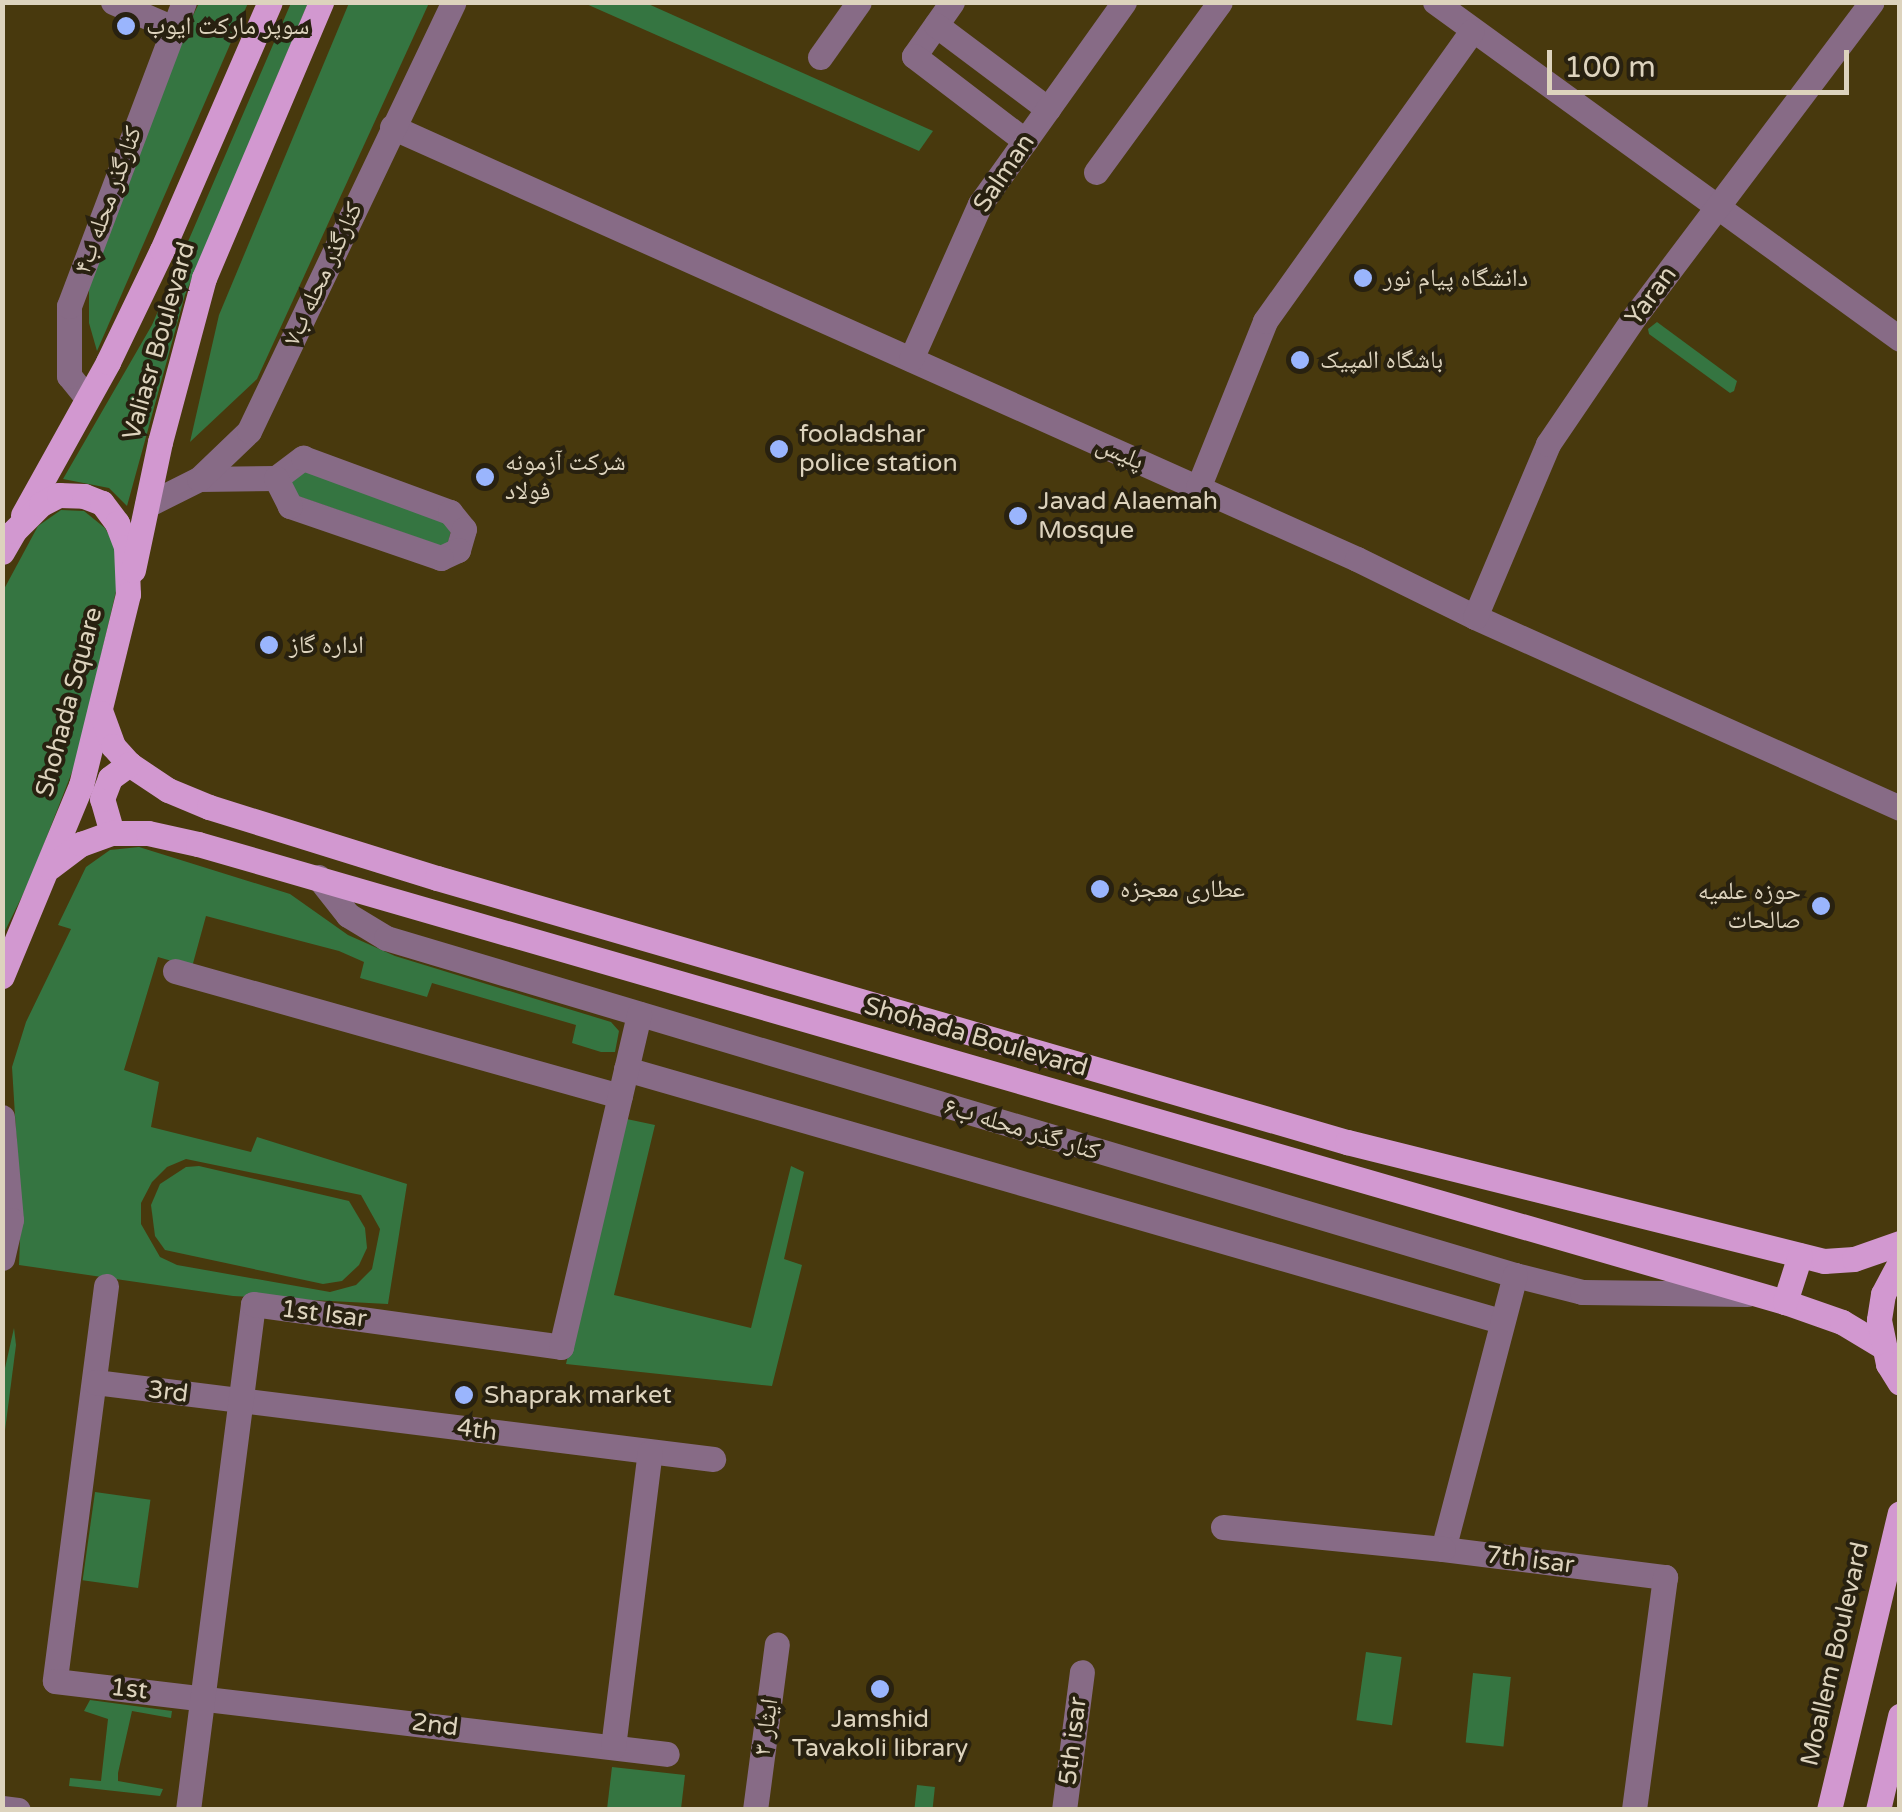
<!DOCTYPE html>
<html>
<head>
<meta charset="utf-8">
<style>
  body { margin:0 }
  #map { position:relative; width:1902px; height:1812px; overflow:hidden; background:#48390d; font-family:"Varela Round","Noto Naskh Arabic",sans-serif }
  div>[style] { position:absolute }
  .green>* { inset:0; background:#357541; transform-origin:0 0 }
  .minor>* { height:25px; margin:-12.5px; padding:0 12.5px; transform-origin:12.5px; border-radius:12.5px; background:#876b86 }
  .major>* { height:25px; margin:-12.5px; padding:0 12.5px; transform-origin:12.5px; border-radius:12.5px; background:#d298d0 }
  .dots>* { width:28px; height:28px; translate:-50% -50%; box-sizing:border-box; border:5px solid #282110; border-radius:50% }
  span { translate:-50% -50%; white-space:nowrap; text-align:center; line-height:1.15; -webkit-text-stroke:8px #282110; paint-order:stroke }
  .poi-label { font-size:25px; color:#ddd3bd }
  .left { translate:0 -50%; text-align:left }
  .right { translate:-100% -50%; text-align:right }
  .street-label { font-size:25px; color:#ddd3bd }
  .frame { position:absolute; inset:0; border:5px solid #ddd3bd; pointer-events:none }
  .scale { position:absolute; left:1547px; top:50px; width:302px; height:45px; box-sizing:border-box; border:5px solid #ddd3bd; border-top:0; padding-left:12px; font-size:30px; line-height:35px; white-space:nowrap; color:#ddd3bd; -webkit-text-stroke:8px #282110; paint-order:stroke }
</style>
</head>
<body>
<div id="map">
  <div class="green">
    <i style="clip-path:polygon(199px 3px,248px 3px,97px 351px,89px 323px,89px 276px,159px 87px)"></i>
    <i style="clip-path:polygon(291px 3px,308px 3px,185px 295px,127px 506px,109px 488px,63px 479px,152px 325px)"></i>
    <i style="clip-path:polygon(349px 3px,429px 3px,257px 379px,190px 442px,219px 315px)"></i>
    <i style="clip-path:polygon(584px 3px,646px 3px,933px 131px,919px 151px)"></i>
    <i style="clip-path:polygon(1657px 322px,1737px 381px,1734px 391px,1730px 393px,1649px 334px,1648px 329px)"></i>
    <i style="clip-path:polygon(303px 464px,453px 521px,447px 548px,289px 493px,291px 473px)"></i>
    <i style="clip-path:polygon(61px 510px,84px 511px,105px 528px,118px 551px,117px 587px,77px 759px,30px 880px,3px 935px,3px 591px,38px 526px)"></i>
    <i style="clip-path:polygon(evenodd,139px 847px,290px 894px,348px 935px,395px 956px,611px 1022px,619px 1031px,615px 1052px,601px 1052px,572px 1043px,576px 1025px,432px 983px,427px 997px,360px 978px,364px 962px,339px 951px,206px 916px,192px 967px,158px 957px,124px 1070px,159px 1082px,151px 1127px,251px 1152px,257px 1137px,407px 1184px,388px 1304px,233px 1296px,19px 1265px,21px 1213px,12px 1067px,26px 1022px,71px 929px,58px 925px,86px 867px,110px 850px,139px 847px,186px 1159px,361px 1195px,380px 1229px,372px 1269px,356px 1285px,330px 1292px,177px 1265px,160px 1257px,141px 1224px,141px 1203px,152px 1182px,167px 1167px,186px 1159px)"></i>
    <i style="clip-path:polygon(622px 1118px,655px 1125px,614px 1295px,751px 1328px,791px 1166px,804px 1172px,784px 1259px,802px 1265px,772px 1386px,566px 1364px)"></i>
    <i style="clip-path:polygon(199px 1166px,349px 1201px,365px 1228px,367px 1248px,359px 1265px,342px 1281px,323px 1284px,165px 1250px,155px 1236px,151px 1205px,160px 1184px,186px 1167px)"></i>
    <i style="clip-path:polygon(14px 1328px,16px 1345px,3px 1446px,3px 1377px)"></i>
    <i style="left:95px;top:1492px;width:56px;height:89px;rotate:8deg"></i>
    <i style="left:1366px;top:1652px;width:36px;height:69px;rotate:8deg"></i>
    <i style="left:1473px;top:1673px;width:38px;height:70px;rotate:6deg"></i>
    <i style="clip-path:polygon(90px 1700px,172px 1711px,171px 1718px,132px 1711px,118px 1773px,118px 1781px,163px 1789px,160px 1796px,69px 1786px,70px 1778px,101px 1781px,108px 1719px,84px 1711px)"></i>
    <i style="clip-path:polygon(612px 1767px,685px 1775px,681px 1809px,607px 1809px)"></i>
    <i style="left:917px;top:1785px;width:18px;height:24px;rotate:6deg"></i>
  </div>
  <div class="minor">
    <i style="left:113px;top:2px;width:63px;rotate:23.3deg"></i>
    <i style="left:952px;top:2px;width:66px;rotate:125.1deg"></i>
    <i style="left:914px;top:56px;width:140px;rotate:37.4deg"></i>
    <i style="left:1435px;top:2px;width:574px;rotate:35.93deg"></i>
    <i style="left:936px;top:25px;width:140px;rotate:36.9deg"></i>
    <i style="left:820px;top:57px;width:67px;rotate:-54.7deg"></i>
    <i style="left:392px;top:127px;width:1057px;rotate:24.12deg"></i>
    <i style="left:1357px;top:559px;width:131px;rotate:26.2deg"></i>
    <i style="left:1475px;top:617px;width:466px;rotate:24.2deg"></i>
    <i style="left:1096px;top:172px;width:210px;rotate:-53.9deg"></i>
    <i style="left:911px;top:359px;width:170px;rotate:-66deg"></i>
    <i style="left:980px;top:204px;width:248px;rotate:-54.5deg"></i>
    <i style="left:87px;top:398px;width:28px;rotate:-129deg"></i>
    <i style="left:69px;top:376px;width:70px;rotate:-90deg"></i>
    <i style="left:69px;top:306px;width:325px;rotate:-69.3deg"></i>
    <i style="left:199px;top:479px;width:77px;rotate:-0.7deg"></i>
    <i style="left:276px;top:478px;width:34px;rotate:-37deg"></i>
    <i style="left:303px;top:458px;width:157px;rotate:20.2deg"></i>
    <i style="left:450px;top:512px;width:22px;rotate:51deg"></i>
    <i style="left:464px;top:529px;width:22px;rotate:106deg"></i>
    <i style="left:458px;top:550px;width:19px;rotate:155deg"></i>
    <i style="left:441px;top:558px;width:160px;rotate:-161deg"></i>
    <i style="left:290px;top:506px;width:31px;rotate:-117deg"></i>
    <i style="left:1198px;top:488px;width:180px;rotate:-68.1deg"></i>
    <i style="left:1265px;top:321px;width:356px;rotate:-54.5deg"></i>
    <i style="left:147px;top:505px;width:58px;rotate:-26.6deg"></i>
    <i style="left:199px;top:479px;width:69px;rotate:-43.8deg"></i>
    <i style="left:249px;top:431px;width:475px;rotate:-64.5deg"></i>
    <i style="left:1475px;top:617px;width:188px;rotate:-67.1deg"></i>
    <i style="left:1548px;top:444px;width:155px;rotate:-55.8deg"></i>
    <i style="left:1635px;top:316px;width:393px;rotate:-53deg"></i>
    <i style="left:318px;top:877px;width:48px;rotate:51.7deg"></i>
    <i style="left:348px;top:915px;width:44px;rotate:31.2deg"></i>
    <i style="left:386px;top:938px;width:1178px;rotate:16.62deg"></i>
    <i style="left:1515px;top:1275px;width:69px;rotate:14.2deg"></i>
    <i style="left:1582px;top:1292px;width:165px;rotate:0.7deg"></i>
    <i style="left:175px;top:971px;width:462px;rotate:15.7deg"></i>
    <i style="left:626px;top:1069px;width:911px;rotate:16.07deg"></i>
    <i style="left:2px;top:1117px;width:103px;rotate:85deg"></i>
    <i style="left:11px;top:1220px;width:39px;rotate:103deg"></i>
    <i style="left:1515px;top:1275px;width:283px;rotate:104.7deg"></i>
    <i style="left:1443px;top:1549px;width:224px;rotate:7.2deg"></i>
    <i style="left:1665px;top:1577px;width:235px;rotate:97.6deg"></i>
    <i style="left:106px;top:1286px;width:398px;rotate:97.4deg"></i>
    <i style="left:55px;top:1681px;width:616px;rotate:6.8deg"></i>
    <i style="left:95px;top:1382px;width:623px;rotate:7.1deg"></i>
    <i style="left:1223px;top:1527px;width:221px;rotate:5.7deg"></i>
    <i style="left:613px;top:1747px;width:297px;rotate:-82.9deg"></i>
    <i style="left:2px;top:1808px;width:16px;rotate:7deg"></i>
    <i style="left:188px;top:1810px;width:510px;rotate:-82.68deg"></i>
    <i style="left:253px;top:1304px;width:311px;rotate:7.9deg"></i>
    <i style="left:561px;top:1347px;width:342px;rotate:-76.8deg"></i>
    <i style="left:755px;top:1810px;width:167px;rotate:-82.5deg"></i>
    <i style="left:1064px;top:1810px;width:139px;rotate:-82.6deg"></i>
  </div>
  <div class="major">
    <i style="left:23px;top:515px;width:175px;rotate:-60.9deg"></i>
    <i style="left:108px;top:362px;width:124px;rotate:-64.3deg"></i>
    <i style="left:162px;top:250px;width:270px;rotate:-66.5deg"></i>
    <i style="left:2px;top:552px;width:24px;rotate:-60deg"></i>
    <i style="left:14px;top:531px;width:38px;rotate:-45deg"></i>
    <i style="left:41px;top:504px;width:20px;rotate:-27deg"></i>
    <i style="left:59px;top:495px;width:25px;rotate:2deg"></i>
    <i style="left:84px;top:496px;width:19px;rotate:21deg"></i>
    <i style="left:102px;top:503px;width:25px;rotate:53deg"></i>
    <i style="left:117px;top:523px;width:26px;rotate:69deg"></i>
    <i style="left:126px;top:547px;width:47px;rotate:87.6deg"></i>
    <i style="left:128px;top:594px;width:197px;rotate:103.8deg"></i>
    <i style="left:81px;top:785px;width:207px;rotate:112.5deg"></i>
    <i style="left:133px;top:570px;width:131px;rotate:-78.1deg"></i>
    <i style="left:160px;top:442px;width:170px;rotate:-75deg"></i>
    <i style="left:204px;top:278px;width:300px;rotate:-67deg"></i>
    <i style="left:101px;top:713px;width:35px;rotate:70deg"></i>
    <i style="left:113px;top:746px;width:24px;rotate:48deg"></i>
    <i style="left:129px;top:764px;width:47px;rotate:33.7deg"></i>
    <i style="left:168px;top:790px;width:44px;rotate:22.5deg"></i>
    <i style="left:209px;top:807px;width:239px;rotate:17.3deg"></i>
    <i style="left:437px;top:878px;width:948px;rotate:16.18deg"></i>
    <i style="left:1347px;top:1142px;width:492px;rotate:14deg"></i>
    <i style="left:1824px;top:1261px;width:30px;rotate:-4deg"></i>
    <i style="left:1854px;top:1259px;width:49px;rotate:-19.2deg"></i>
    <i style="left:112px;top:833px;width:35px;rotate:-106deg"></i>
    <i style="left:102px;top:799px;width:22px;rotate:-69deg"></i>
    <i style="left:110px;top:778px;width:24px;rotate:-36deg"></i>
    <i style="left:50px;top:867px;width:39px;rotate:-37deg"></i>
    <i style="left:81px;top:844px;width:33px;rotate:-20deg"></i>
    <i style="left:112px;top:833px;width:36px"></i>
    <i style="left:148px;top:833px;width:51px;rotate:12.4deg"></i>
    <i style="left:198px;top:844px;width:1652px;rotate:16.1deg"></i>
    <i style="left:1785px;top:1302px;width:60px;rotate:19.3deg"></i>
    <i style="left:1842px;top:1322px;width:47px;rotate:31deg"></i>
    <i style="left:1900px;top:1262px;width:36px;rotate:118deg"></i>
    <i style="left:1883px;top:1294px;width:26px;rotate:99deg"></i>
    <i style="left:1879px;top:1320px;width:45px;rotate:78.4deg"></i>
    <i style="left:1888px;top:1364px;width:22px;rotate:58deg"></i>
    <i style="left:1785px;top:1302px;width:49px;rotate:-72.3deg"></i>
    <i style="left:1829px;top:1810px;width:305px;rotate:-76.6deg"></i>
    <i style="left:1878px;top:1810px;width:97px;rotate:-76.8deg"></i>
  </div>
  <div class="dots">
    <i style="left:126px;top:26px;background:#9ab5fd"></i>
    <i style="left:1363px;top:278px;background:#9ab5fd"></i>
    <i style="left:1300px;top:360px;background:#9ab5fd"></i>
    <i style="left:779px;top:449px;background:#9ab5fd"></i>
    <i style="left:485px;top:477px;background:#9ab5fd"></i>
    <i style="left:1018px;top:516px;background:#9ab5fd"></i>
    <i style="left:269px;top:645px;background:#9ab5fd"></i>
    <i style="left:1100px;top:889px;background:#9ab5fd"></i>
    <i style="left:1821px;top:906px;background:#9ab5fd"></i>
    <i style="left:464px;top:1395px;background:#9ab5fd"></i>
    <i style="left:880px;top:1689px;background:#9ab5fd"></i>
  </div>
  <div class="poi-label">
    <span class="left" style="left:146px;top:26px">سوپر مارکت ایوب</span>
    <span class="left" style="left:1383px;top:278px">دانشگاه پیام نور</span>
    <span class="left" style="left:1320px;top:360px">باشگاه المپیک</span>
    <span class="left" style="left:799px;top:449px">fooladshar<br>police station</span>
    <span class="left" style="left:505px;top:477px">شرکت آزمونه<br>فولاد</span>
    <span class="left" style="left:1038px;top:516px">Javad Alaemah<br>Mosque</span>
    <span class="left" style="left:289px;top:645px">اداره گاز</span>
    <span class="left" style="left:1120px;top:889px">عطاری معجزه</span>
    <span class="right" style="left:1801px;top:906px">حوزه علمیه<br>صالحات</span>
    <span class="left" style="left:484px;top:1395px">Shaprak market</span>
    <span style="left:880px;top:1734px">Jamshid<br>Tavakoli library</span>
  </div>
  <div class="street-label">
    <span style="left:1004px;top:173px;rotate:-56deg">Salman</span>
    <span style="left:108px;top:200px;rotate:-70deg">کنارگذر محله ب۴</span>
    <span style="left:323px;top:274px;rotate:-65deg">کنارگذر محله ب۷</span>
    <span style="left:1651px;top:296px;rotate:-53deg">Yaran</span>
    <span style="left:159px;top:341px;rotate:-74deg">Valiasr Boulevard</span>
    <span style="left:1120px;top:453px;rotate:24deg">پلیس</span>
    <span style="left:69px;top:702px;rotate:-75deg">Shohada Square</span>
    <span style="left:976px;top:1037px;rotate:16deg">Shohada Boulevard</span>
    <span style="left:1022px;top:1129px;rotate:17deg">کنار گذر محله ب۶</span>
    <span style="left:324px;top:1314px;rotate:7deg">1st Isar</span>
    <span style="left:168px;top:1392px;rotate:7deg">3rd</span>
    <span style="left:477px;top:1430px;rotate:7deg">4th</span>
    <span style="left:1530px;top:1560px;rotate:7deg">7th isar</span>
    <span style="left:1835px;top:1654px;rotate:-77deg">Moallem Boulevard</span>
    <span style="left:129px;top:1689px;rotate:6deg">1st</span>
    <span style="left:435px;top:1725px;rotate:7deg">2nd</span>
    <span style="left:766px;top:1727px;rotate:-82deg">ایثار ۳</span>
    <span style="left:1073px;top:1741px;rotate:-83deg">5th isar</span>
  </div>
  <div class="frame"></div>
  <div class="scale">100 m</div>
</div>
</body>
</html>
